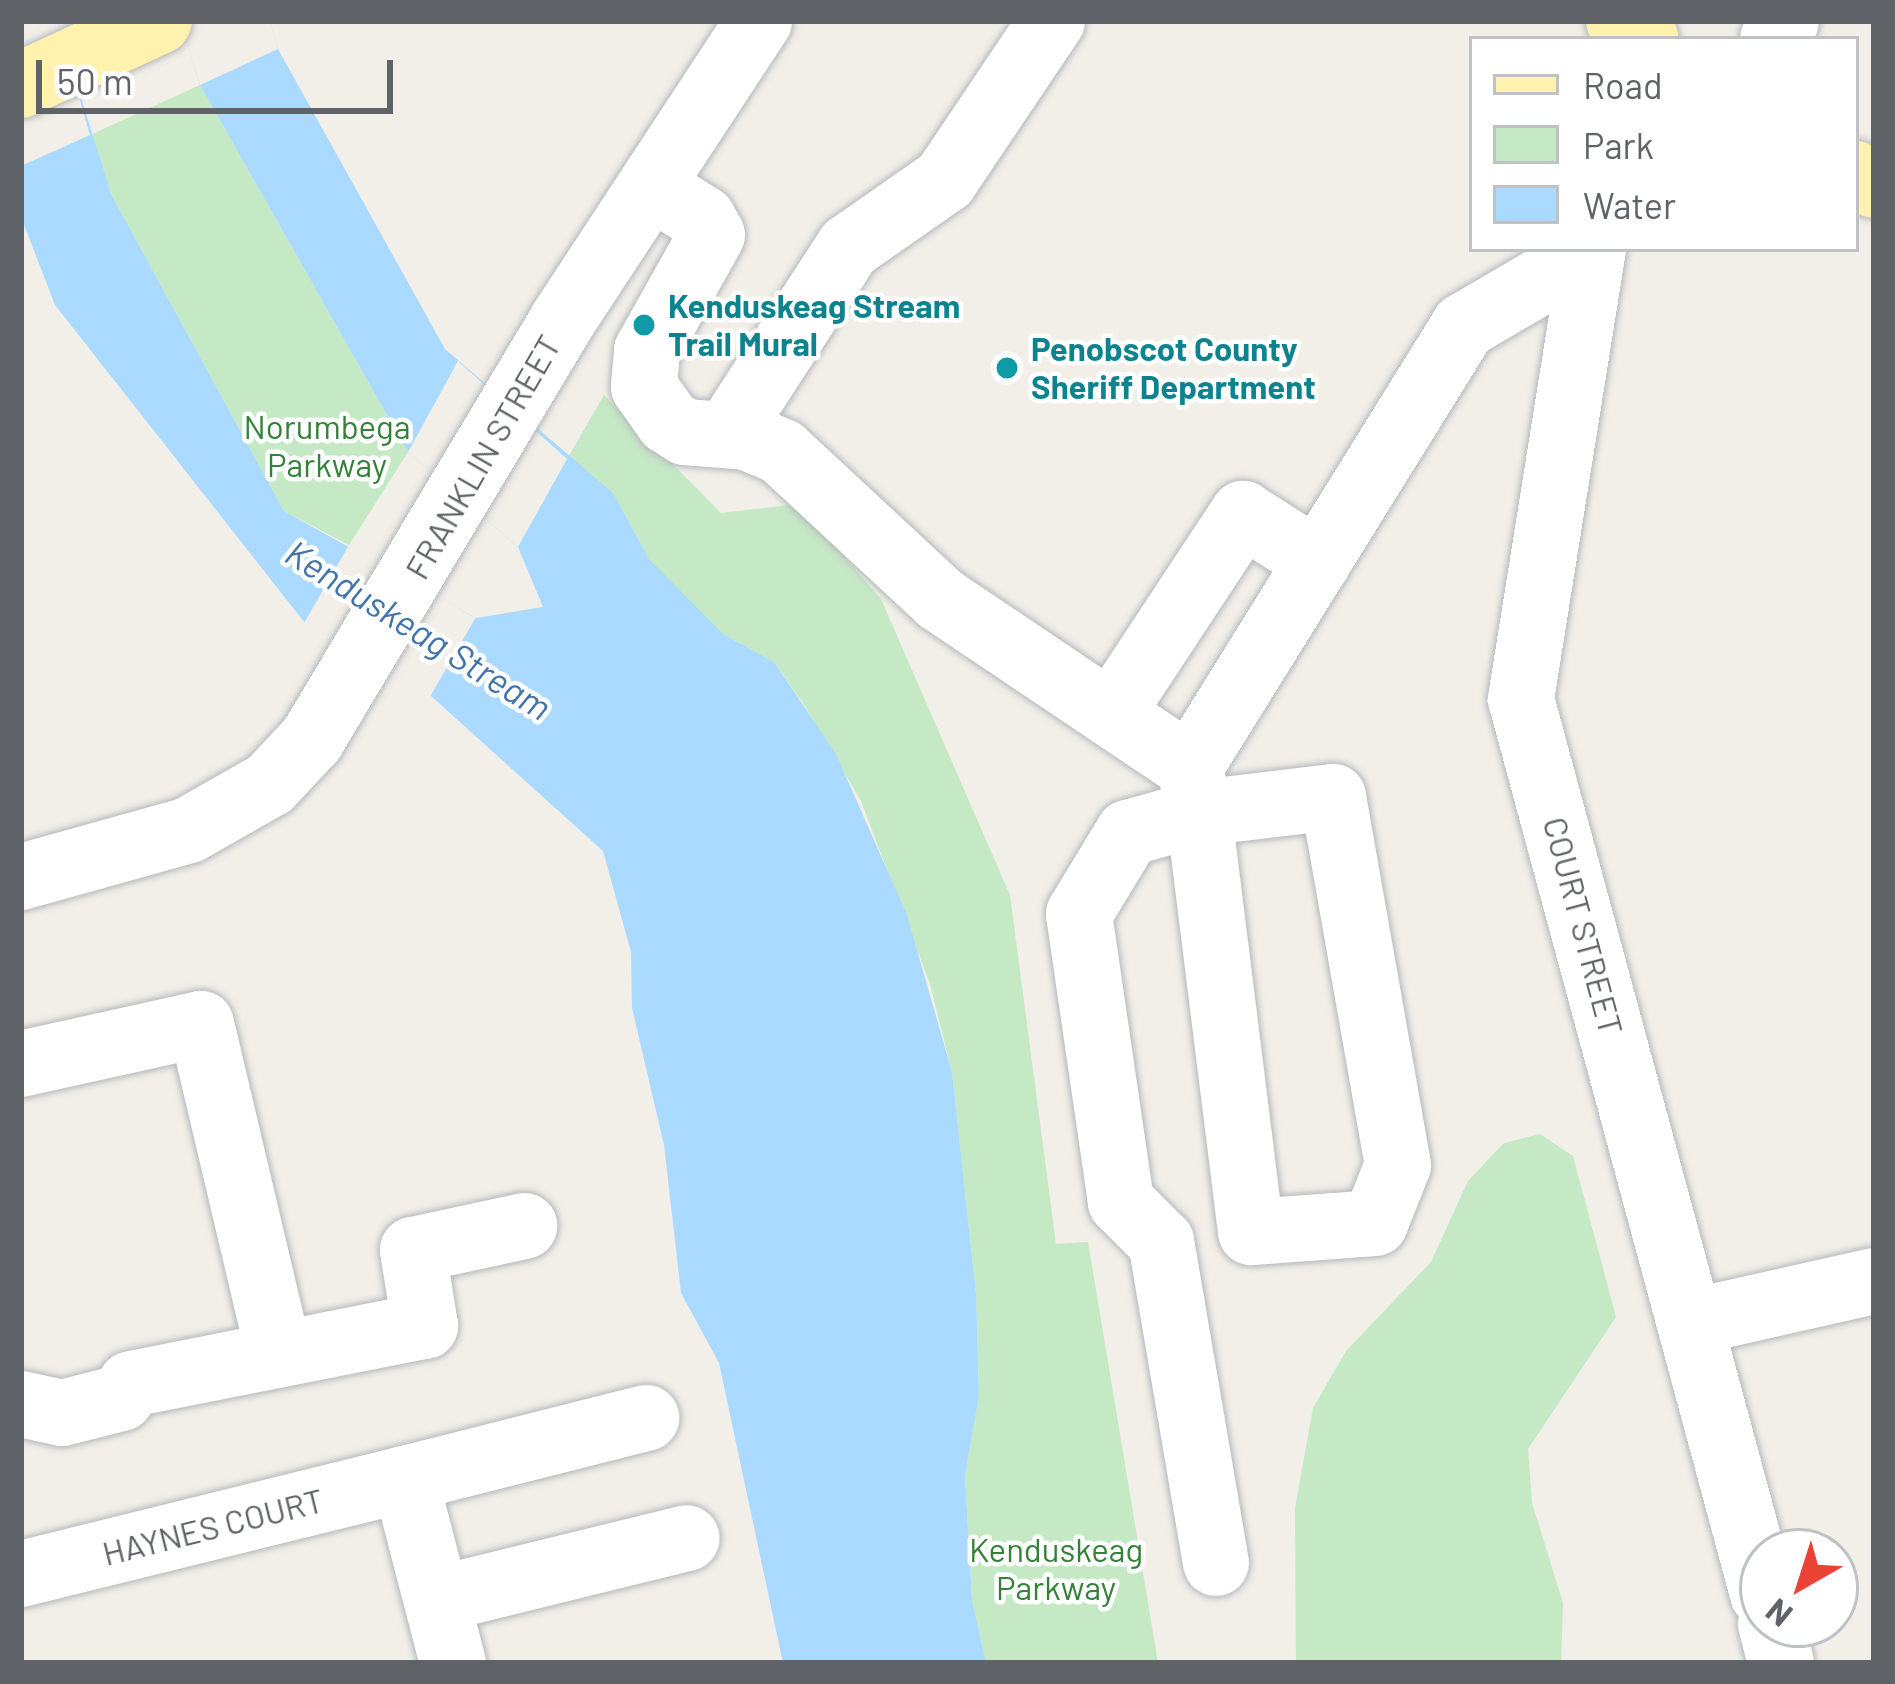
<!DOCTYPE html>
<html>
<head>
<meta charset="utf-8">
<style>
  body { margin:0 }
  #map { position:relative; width:1895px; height:1684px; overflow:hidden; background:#f1efe8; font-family:Barlow,sans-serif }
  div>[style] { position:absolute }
  .green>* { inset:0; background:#c5e8c5 }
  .water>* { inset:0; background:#aadaff }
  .pier>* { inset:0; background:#f1efe8; transform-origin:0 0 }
  .roads { filter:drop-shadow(0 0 3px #b5b8bc) drop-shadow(0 0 3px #b5b8bc) }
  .minor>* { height:66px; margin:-33px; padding:0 33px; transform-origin:33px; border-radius:33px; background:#fff }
  .major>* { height:66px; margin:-33px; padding:0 33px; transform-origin:33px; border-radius:33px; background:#fff2af }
  .dots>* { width:33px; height:33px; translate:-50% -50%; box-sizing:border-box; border:6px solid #fff; border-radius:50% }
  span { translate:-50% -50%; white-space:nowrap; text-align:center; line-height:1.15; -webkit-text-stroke:9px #fff; paint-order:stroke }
  .culture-label { font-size:33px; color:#0d838f; font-weight:700 }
  .left { translate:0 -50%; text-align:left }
  .park-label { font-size:33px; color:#348238 }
  .street-label { font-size:33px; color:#5f6368 }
  .water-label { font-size:36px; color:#4174aa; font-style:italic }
  .frame { position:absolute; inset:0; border:24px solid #5f6368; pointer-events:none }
  .legend { position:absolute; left:1469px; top:36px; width:390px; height:216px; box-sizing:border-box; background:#fff; border:3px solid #bfc1c3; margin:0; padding:15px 21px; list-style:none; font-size:36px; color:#5f6368 }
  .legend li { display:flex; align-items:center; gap:24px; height:60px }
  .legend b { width:60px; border:3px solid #bfc1c3 }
  .north { position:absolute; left:1739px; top:1528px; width:120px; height:120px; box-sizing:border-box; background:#fff; border:3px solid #bfc1c3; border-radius:50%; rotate:219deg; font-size:33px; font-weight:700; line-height:48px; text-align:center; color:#5f6368 }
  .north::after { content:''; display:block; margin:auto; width:42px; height:54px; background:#ea4335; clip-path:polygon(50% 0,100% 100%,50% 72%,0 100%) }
  .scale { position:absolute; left:36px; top:60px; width:357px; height:54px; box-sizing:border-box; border:6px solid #5f6368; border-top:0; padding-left:15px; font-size:36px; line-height:42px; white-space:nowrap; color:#5f6368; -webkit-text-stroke:9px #fff; paint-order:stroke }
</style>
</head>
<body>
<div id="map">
  <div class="green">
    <i style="clip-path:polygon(200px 85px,408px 452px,349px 545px,284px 511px,111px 194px,90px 135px)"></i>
    <i style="clip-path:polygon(604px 395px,721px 513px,798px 504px,881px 599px,1010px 895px,1056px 1244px,1088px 1242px,1158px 1663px,986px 1663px,972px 1600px,965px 1475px,979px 1395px,976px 1293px,952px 1072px,930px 984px,861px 801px,806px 708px,774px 662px,723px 634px,690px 603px,649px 559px,614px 494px,567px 459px)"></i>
    <i style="clip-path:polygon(1540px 1134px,1573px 1156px,1616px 1317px,1528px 1449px,1532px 1503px,1563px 1603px,1561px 1663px,1296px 1663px,1295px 1508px,1313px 1408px,1346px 1351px,1431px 1262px,1468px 1181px,1504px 1143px)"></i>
  </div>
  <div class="water">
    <i style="clip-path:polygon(21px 21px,57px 21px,111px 194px,284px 511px,476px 618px,543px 607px,518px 547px,408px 452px,200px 85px,181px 21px,270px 21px,278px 49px,445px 349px,614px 494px,649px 559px,723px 634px,774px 662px,836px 754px,907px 915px,952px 1072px,976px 1293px,979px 1396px,965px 1475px,972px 1600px,986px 1663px,783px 1663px,719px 1363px,681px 1293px,664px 1145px,632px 1008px,631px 952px,603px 851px,431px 696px,305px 623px,55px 305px,21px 217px)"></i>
  </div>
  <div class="pier">
    <i style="clip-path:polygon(21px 21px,57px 21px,90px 135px,21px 166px)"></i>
    <i style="clip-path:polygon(181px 21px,270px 21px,278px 49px,200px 85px)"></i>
    <i style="clip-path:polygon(458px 361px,567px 459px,518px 547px,408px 452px)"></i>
    <i style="left:349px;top:545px;width:146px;height:90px;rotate:30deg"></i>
  </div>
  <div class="roads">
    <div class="minor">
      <i style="left:1773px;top:39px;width:22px;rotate:-54deg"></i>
      <i style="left:651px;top:186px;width:62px;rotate:32.4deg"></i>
      <i style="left:703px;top:219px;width:18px;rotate:61deg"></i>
      <i style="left:712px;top:235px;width:133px;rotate:119.3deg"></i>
      <i style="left:647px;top:351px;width:36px;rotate:95deg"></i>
      <i style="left:644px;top:387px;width:42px;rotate:54.8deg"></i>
      <i style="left:668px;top:421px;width:20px;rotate:33deg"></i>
      <i style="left:685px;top:432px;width:62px;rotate:4.6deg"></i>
      <i style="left:747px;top:437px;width:38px;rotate:23deg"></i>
      <i style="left:782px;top:452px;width:216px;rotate:42.9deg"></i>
      <i style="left:940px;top:599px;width:301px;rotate:33.9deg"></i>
      <i style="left:1593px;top:249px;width:456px;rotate:99.1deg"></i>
      <i style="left:1521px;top:699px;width:927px;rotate:74.87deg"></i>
      <i style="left:728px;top:433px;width:222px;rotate:-57deg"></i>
      <i style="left:849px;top:247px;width:117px;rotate:-34.9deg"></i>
      <i style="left:945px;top:180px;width:192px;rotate:-56.1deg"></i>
      <i style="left:1111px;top:714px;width:240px;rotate:-56.6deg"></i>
      <i style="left:1243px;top:514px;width:89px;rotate:32.6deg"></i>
      <i style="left:21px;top:877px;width:174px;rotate:-15.6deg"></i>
      <i style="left:189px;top:830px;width:93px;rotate:-29.6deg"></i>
      <i style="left:270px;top:784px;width:62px;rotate:-47deg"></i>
      <i style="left:312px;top:739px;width:487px;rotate:-59.1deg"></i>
      <i style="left:562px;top:321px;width:359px;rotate:-56.7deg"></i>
      <i style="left:21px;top:1064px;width:184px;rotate:-12.5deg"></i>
      <i style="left:201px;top:1024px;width:339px;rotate:76.7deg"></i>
      <i style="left:1692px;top:1322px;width:187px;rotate:-12.7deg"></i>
      <i style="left:21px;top:1404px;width:42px;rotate:12.4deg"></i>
      <i style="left:62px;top:1413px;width:61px;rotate:-14.3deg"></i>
      <i style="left:121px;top:1398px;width:17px;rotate:-54deg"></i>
      <i style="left:131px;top:1384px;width:300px;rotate:-11.2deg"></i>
      <i style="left:425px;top:1326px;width:77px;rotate:-99deg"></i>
      <i style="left:413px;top:1250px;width:114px;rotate:-12.2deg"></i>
      <i style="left:1216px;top:1563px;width:326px;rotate:-99.7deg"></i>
      <i style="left:1161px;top:1242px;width:57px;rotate:-135deg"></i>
      <i style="left:1121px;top:1202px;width:291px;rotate:-98.3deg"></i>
      <i style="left:1079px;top:914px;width:95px;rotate:-58.8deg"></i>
      <i style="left:1128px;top:833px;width:74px;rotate:-15.7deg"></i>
      <i style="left:1199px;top:813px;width:135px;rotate:-6.8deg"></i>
      <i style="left:1333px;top:797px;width:374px;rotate:80deg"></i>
      <i style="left:1398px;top:1165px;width:62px;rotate:111.6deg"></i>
      <i style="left:1375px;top:1223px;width:124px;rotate:175.8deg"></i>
      <i style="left:1251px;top:1232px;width:422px;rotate:-97.1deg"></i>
      <i style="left:1199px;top:813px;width:47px;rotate:-101.1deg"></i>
      <i style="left:1190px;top:767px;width:519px;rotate:-58.15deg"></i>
      <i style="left:1464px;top:326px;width:148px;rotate:-30.4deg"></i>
      <i style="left:21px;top:1574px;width:396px;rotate:-13.9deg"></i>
      <i style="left:439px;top:1599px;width:255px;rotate:-13.8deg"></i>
      <i style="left:1771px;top:1624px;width:40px;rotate:75.6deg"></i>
      <i style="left:453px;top:1663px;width:190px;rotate:-104.6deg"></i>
      <i style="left:405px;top:1479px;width:249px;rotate:-14.2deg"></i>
    </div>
    <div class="major">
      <i style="left:1619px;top:21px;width:32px;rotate:34deg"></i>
      <i style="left:21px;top:85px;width:152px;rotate:-24.9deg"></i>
      <i style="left:1856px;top:174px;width:21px;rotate:31deg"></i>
    </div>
  </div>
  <div class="dots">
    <i style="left:644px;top:325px;background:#0f9aa8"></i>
    <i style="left:1007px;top:368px;background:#0f9aa8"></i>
  </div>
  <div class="culture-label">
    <span class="left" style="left:668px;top:325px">Kenduskeag Stream<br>Trail Mural</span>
    <span class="left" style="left:1031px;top:368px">Penobscot County<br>Sheriff Department</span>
  </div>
  <div class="park-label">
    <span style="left:327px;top:446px">Norumbega<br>Parkway</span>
    <span style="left:1056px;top:1569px">Kenduskeag<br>Parkway</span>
  </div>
  <div class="street-label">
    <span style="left:483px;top:457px;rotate:-60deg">FRANKLIN STREET</span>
    <span style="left:1583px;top:926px;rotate:75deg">COURT STREET</span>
    <span style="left:213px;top:1527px;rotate:-14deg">HAYNES COURT</span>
  </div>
  <div class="water-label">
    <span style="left:419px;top:629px;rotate:32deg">Kenduskeag Stream</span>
  </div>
  <div class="frame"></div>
  <ul class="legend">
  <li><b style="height:15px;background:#fff2af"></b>Road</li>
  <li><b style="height:33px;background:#c5e8c5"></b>Park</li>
  <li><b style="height:33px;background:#aadaff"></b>Water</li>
  </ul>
  <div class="north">N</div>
  <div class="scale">50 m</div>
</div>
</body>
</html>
